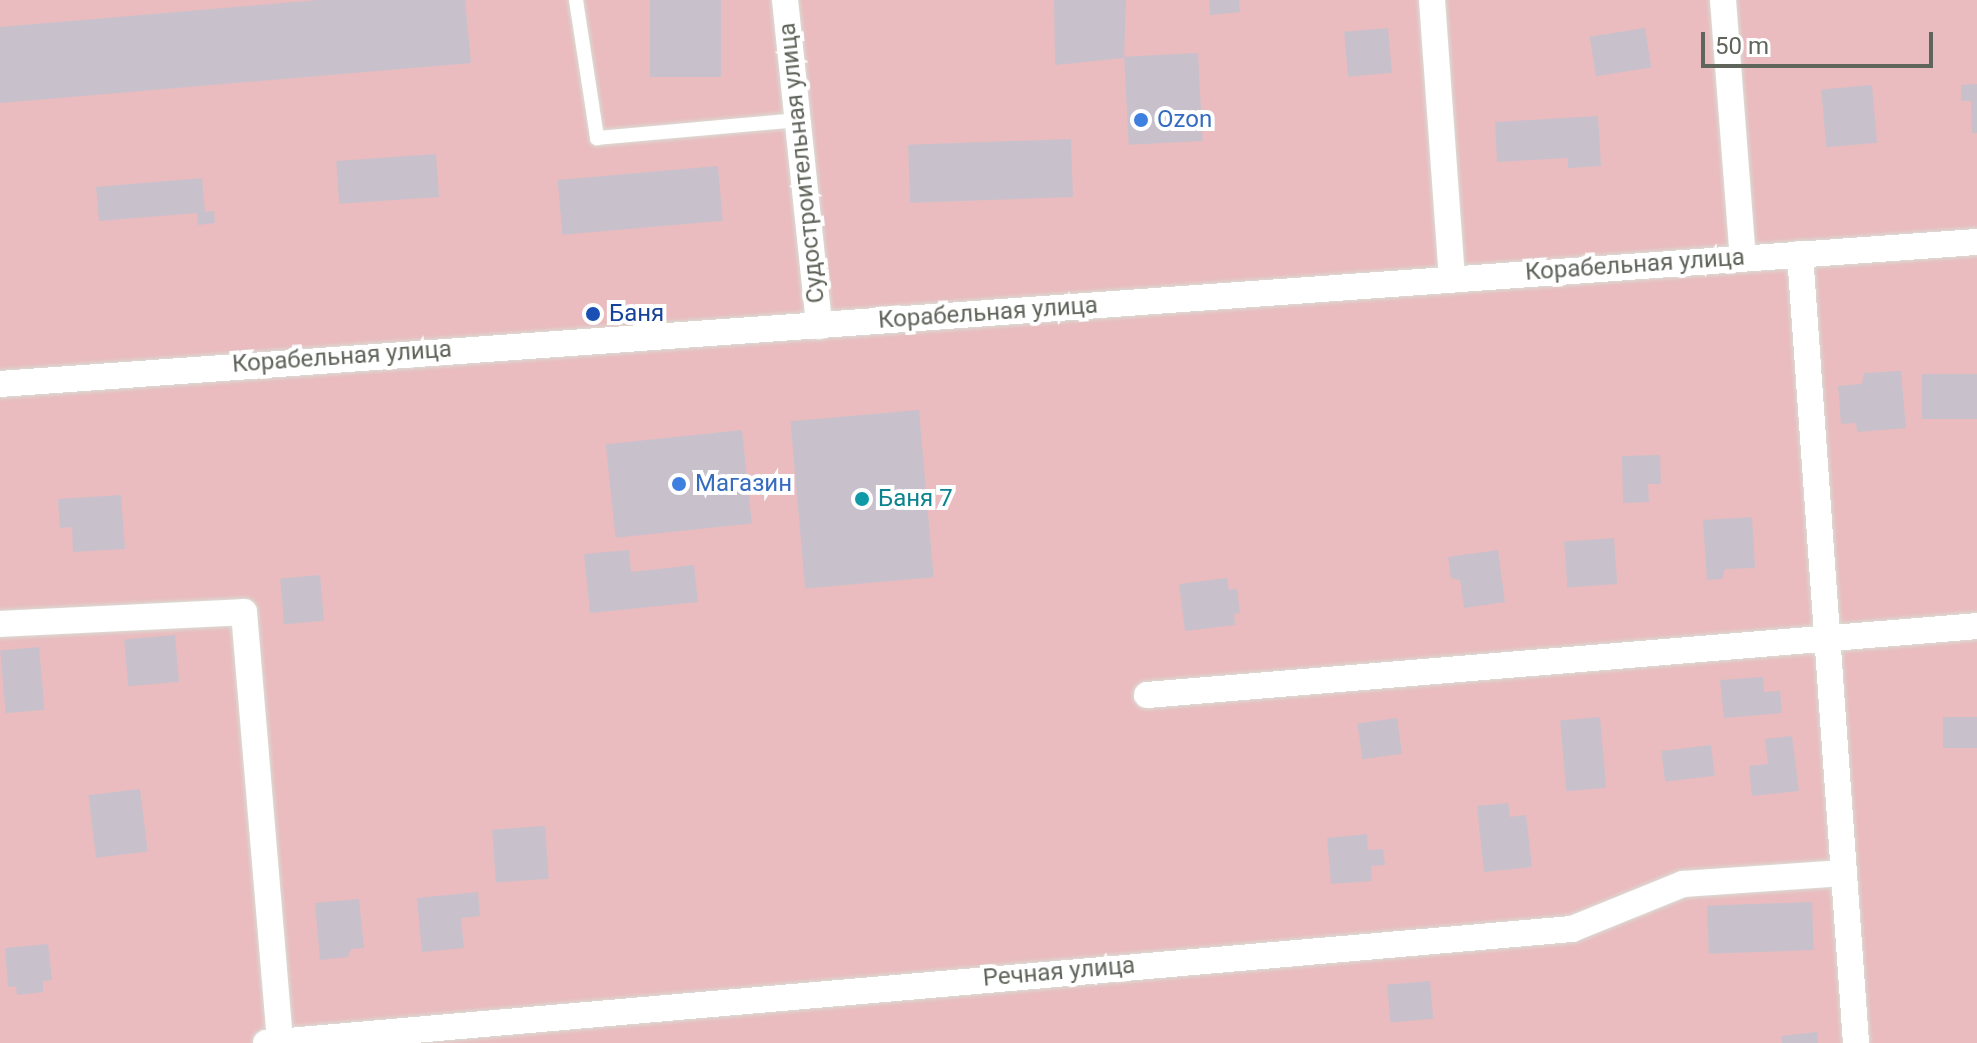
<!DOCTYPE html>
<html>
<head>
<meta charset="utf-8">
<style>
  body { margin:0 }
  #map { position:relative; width:1977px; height:1043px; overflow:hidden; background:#ece2ef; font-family:Roboto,sans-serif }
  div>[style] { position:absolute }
  .green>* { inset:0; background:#eabcbf; transform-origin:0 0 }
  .building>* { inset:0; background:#c8c1cc; transform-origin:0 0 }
  .roads { filter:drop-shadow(0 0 2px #d9ddd5) drop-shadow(0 0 2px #d9ddd5) }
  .lane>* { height:14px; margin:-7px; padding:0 7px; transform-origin:7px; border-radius:7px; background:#fff }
  .street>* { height:26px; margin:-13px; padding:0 13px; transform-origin:13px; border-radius:13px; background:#fff }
  .dots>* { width:22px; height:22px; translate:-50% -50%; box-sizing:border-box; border:4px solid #fff; border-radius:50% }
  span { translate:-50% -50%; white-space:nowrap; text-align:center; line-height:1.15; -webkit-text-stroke:8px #fff; paint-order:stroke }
  .shop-label { font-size:24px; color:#366cbe }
  .left { translate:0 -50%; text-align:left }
  .street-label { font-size:24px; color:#60655b }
  .transit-label { font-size:24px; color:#164399 }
  .culture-label { font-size:24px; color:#0d838f }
  .scale { position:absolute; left:1701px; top:32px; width:232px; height:36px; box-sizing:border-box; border:4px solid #60655b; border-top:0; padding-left:10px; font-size:24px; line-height:28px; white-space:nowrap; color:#60655b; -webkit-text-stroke:6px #fff; paint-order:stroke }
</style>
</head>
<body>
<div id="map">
  <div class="green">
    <i style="left:0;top:0;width:1977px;height:1043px"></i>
  </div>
  <div class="building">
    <i style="clip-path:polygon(318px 0,465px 0,471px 63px,0 103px,0 27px)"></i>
    <i style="left:650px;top:0;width:71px;height:77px"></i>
    <i style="clip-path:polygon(1054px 0,1126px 0,1124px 58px,1055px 65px)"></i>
    <i style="clip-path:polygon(1209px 0,1239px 0,1240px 12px,1210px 15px)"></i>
    <i style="left:1388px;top:28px;width:45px;height:44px;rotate:85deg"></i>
    <i style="left:1645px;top:28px;width:40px;height:56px;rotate:81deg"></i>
    <i style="left:1198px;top:53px;width:88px;height:74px;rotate:87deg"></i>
    <i style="clip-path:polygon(1977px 84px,1977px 133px,1972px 133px,1971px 101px,1961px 101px,1961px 85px)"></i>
    <i style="left:1872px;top:85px;width:58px;height:51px;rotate:85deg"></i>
    <i style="clip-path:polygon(1598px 116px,1601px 166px,1568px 168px,1568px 158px,1497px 162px,1495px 122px)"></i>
    <i style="left:1071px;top:139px;width:58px;height:163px;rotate:88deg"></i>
    <i style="left:436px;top:154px;width:43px;height:100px;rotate:86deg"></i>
    <i style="left:718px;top:166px;width:55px;height:161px;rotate:85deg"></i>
    <i style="clip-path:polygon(202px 178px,205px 212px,214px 211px,215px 223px,198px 225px,197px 213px,99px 221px,96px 187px)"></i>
    <i style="clip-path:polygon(1901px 371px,1906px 428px,1857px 432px,1856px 423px,1841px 424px,1838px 386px,1862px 384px,1864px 373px)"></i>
    <i style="left:1977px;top:374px;width:45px;height:55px;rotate:90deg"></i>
    <i style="left:919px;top:410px;width:168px;height:129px;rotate:85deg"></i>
    <i style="left:742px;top:430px;width:94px;height:137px;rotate:84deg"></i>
    <i style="clip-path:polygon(1660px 455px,1661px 484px,1648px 484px,1649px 502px,1623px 503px,1622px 456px)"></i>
    <i style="clip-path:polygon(121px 495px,125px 549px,73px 552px,72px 527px,60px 528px,58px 499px)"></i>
    <i style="clip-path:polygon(1752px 517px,1755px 568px,1725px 569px,1722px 579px,1707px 580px,1703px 520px)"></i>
    <i style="left:1614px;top:538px;width:46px;height:50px;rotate:86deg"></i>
    <i style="clip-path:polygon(629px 550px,631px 572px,694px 565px,698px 602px,590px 613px,584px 554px)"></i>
    <i style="clip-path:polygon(1498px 550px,1505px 602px,1464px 608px,1460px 580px,1451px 578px,1448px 557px)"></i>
    <i style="left:320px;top:575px;width:46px;height:40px;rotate:85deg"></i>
    <i style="clip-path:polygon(1227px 578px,1229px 590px,1237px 589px,1240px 613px,1234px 614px,1235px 625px,1185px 631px,1179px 584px)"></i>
    <i style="left:175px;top:635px;width:47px;height:51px;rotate:85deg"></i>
    <i style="left:39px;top:647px;width:63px;height:39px;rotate:85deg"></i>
    <i style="clip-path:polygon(1763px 677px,1764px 692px,1780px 691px,1782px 713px,1724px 718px,1720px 680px)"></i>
    <i style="left:1600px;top:717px;width:71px;height:40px;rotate:85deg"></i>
    <i style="left:1977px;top:717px;width:31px;height:34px;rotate:90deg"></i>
    <i style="left:1397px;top:718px;width:36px;height:40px;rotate:82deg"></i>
    <i style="clip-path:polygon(1792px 736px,1799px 791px,1752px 796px,1749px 766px,1768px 764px,1765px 739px)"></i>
    <i style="left:1711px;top:745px;width:31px;height:50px;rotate:83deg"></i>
    <i style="left:140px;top:789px;width:63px;height:52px;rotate:83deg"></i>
    <i style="clip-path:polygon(1508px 803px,1510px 817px,1526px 815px,1532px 867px,1484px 872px,1477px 806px)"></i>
    <i style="left:545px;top:826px;width:53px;height:53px;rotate:86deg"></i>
    <i style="clip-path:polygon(1367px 834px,1368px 850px,1383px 849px,1385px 865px,1371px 866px,1372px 881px,1331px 884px,1327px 838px)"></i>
    <i style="clip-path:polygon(478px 892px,480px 916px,461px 918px,464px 948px,422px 952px,417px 898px)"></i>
    <i style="clip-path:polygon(359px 899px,364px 948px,351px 949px,348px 957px,320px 960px,315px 903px)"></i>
    <i style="left:1812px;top:902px;width:48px;height:105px;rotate:88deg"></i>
    <i style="clip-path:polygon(48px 944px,52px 980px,43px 981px,43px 992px,17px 995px,16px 986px,8px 987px,5px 948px)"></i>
    <i style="left:1430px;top:981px;width:38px;height:43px;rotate:85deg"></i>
    <i style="clip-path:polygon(1817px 1032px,1818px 1043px,1782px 1043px,1781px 1036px)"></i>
  </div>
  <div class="roads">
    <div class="lane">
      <i style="left:576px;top:0;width:140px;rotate:81.3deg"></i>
      <i style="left:597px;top:138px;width:201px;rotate:-5.1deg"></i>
    </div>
    <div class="street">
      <i style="left:785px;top:0;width:328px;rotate:84deg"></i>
      <i style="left:1432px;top:0;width:279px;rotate:85.9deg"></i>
      <i style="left:1723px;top:0;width:259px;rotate:85.6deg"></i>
      <i style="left:1800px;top:254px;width:791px;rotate:85.94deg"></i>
      <i style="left:0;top:384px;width:1982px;rotate:-4.11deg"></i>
      <i style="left:0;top:624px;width:244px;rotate:-2.8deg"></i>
      <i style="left:244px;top:612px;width:432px;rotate:85.2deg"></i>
      <i style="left:1147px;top:695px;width:833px;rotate:-4.75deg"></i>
      <i style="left:266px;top:1043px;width:1311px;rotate:-4.99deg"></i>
      <i style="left:1572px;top:929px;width:120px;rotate:-22.1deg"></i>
      <i style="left:1683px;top:884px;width:161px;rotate:-3.9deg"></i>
    </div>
  </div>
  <div class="dots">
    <i style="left:1141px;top:120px;background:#3f7fe0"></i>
    <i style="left:593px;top:314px;background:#1a4fb4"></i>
    <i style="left:679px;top:484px;background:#3f7fe0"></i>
    <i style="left:862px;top:499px;background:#0f9aa8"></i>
  </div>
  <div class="shop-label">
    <span class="left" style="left:1157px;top:120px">Ozon</span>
    <span class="left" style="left:695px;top:484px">Магазин</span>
  </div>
  <div class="street-label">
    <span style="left:802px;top:163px;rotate:-96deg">Судостроительная улица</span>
    <span style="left:1635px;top:265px;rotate:-4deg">Корабельная улица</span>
    <span style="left:988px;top:313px;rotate:-4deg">Корабельная улица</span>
    <span style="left:342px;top:357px;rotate:-4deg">Корабельная улица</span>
    <span style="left:1059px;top:972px;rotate:-5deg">Речная улица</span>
  </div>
  <div class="transit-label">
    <span class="left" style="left:609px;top:314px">Баня</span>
  </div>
  <div class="culture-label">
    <span class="left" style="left:878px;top:499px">Баня 7</span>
  </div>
  <div class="scale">50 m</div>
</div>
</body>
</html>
